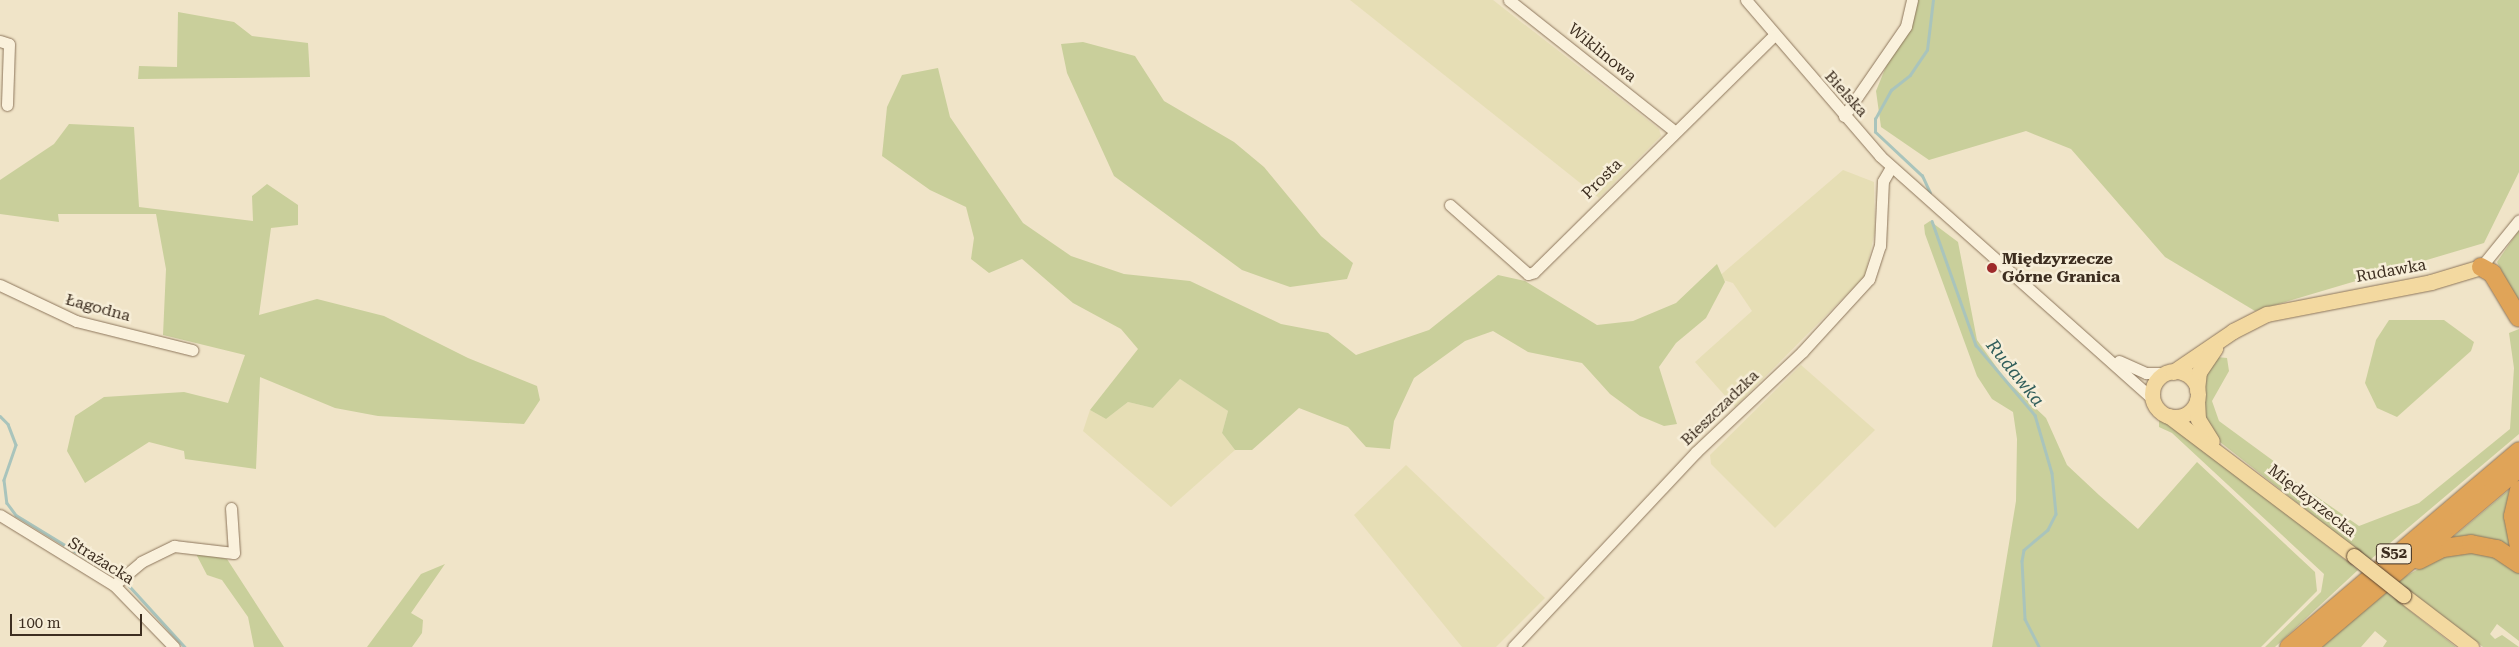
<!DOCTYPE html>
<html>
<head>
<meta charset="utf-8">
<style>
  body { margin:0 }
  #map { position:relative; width:2519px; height:647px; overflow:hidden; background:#f0e4c8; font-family:"Roboto Serif",serif }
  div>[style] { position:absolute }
  .farmland>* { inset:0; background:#e6deb5 }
  .green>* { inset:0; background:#c9cf9b }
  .stream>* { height:2.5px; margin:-1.25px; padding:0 1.25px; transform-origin:1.25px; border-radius:1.25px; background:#a9c4bc }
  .roads { filter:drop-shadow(0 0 1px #8d765c) drop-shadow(0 0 1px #8d765c) }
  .minor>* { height:11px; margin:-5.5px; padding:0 5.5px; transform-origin:5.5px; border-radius:5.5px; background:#faf1dc }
  .major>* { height:15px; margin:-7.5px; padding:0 7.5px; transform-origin:7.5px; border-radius:7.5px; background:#f3d9a0 }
  .major>.ring { margin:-7.5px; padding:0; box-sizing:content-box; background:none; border:15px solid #f3d9a0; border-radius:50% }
  .highway>* { height:18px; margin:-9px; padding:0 9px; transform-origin:9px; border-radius:9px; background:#e0a458 }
  .bridges { filter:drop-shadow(0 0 1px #5b4430) drop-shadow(0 0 1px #5b4430) }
  .major-bridge>* { height:15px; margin:-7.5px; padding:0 7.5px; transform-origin:7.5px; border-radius:7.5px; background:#f3d9a0 }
  .dots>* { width:14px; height:14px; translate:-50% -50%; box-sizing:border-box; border:2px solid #f7eed8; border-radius:50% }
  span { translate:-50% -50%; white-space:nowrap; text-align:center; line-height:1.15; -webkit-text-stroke:5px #f7eed8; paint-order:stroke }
  .shield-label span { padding:1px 4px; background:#f7eed8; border:1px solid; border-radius:4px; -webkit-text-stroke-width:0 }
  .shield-label { font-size:15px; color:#3d2e20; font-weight:700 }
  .street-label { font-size:16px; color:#3d2e20 }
  .poi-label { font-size:16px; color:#3d2e20; font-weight:700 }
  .left { translate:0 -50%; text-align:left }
  .water-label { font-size:18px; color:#2f5d5a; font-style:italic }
  .scale { position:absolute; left:10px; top:614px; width:132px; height:22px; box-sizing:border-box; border:2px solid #3d2e20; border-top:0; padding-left:6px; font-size:15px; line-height:18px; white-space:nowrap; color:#3d2e20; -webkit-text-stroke:4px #f7eed8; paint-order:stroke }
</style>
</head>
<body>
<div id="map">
  <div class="farmland">
    <i style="clip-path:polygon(1350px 0,1493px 0,1659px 129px,1661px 136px,1599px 198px)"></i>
    <i style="clip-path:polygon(1843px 170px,1874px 182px,1875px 231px,1865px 276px,1735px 407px,1695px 362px,1752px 311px,1733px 283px,1717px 278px)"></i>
    <i style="clip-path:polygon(1801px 365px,1875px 430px,1775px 528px,1711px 464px,1710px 455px)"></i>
    <i style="clip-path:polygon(1180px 379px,1228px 411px,1222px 433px,1235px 450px,1171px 507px,1083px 431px,1090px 410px,1106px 419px,1128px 402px,1153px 408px)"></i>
    <i style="clip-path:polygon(1406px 465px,1545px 598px,1496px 647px,1462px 647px,1354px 515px)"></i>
  </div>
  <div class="green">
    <i style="clip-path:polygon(1913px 0,2519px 0,2519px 172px,2484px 243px,2255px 311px,2165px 257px,2071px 149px,2026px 131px,1929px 160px,1881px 127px,1876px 91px)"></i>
    <i style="clip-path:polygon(178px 12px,234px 22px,252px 36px,308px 43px,310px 77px,138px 79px,139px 66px,177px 67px)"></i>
    <i style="clip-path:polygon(1083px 42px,1135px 56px,1164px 101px,1234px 142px,1264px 167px,1321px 236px,1353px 263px,1347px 279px,1290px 287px,1242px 270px,1114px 176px,1067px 73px,1061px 44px)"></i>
    <i style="clip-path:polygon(938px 68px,950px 117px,1023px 223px,1071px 256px,1124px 274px,1190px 281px,1281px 324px,1328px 333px,1356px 355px,1429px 330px,1498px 275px,1525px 281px,1597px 325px,1633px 321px,1676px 303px,1717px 264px,1725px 282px,1706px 318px,1676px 343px,1659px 367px,1677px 424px,1664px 426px,1640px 416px,1610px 394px,1582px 363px,1528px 352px,1493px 331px,1465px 341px,1414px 378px,1394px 421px,1390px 449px,1366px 447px,1348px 427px,1299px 408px,1252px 450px,1235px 450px,1222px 433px,1228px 411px,1180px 379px,1153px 408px,1128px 402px,1106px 419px,1090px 410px,1138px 349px,1121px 329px,1073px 303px,1022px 259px,989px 273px,971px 259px,974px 238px,966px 207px,930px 190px,882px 156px,887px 107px,902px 75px)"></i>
    <i style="clip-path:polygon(69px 124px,134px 127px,139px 207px,253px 221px,252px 196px,267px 184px,298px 205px,298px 225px,271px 228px,259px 315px,317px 299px,384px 316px,468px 358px,537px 386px,540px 400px,524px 424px,378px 416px,335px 408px,260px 377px,256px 469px,185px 459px,184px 451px,149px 442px,85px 483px,67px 451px,75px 416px,104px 397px,184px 392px,228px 403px,245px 355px,163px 335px,166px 269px,156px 214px,58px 214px,59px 222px,0 214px,0 180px,54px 144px)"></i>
    <i style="clip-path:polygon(1930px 221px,1958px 242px,1977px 340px,2005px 379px,2046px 418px,2067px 465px,2099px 495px,2138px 529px,2197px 462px,2315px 572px,2317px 591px,2261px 647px,1992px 647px,2016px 501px,2017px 439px,2013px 412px,1992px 399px,1977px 376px,1925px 234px,1924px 225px)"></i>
    <i style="clip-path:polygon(2519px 230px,2519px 305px,2497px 262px)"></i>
    <i style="clip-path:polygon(2444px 320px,2474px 342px,2471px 351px,2397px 417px,2377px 408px,2365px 383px,2376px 340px,2389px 320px)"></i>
    <i style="clip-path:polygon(2519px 329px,2519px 434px,2370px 560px,2220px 442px,2203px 416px,2203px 380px,2217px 357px,2227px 358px,2229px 371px,2212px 401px,2219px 421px,2279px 465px,2280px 471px,2359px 526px,2419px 503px,2510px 429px,2514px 368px,2509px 333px)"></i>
    <i style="clip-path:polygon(2159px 420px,2179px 428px,2358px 570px,2275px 647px,2265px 647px,2321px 592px,2324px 574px,2172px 433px,2159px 427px)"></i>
    <i style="clip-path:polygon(2509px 490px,2506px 527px,2518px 557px,2467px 536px,2452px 538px)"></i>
    <i style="clip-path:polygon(195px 552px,227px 559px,284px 647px,254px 647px,248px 617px,222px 580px,207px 575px)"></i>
    <i style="clip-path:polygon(2489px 552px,2519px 571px,2519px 641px,2497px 624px,2490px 634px,2495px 639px,2502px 635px,2519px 647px,2483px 647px,2397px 581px,2447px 553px)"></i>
    <i style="clip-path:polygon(445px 564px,411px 613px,423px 620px,422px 633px,412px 647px,367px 647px,421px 574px)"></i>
    <i style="clip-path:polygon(2385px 591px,2456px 647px,2383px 647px,2387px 641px,2375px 631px,2361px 647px,2322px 647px)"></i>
  </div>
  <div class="stream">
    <i style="left:1930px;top:193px;width:19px;rotate:-115deg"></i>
    <i style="left:1922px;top:176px;width:64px;rotate:-136.9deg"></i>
    <i style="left:1875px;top:132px;width:13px;rotate:-90deg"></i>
    <i style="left:1875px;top:119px;width:33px;rotate:-61deg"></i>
    <i style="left:1891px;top:90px;width:24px;rotate:-38deg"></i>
    <i style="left:1910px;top:75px;width:30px;rotate:-56deg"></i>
    <i style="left:1927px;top:50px;width:50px;rotate:-83.2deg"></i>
    <i style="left:1932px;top:221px;width:132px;rotate:70.5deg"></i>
    <i style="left:1976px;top:345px;width:92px;rotate:49.9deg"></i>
    <i style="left:2035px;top:415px;width:60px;rotate:73.7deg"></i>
    <i style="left:2052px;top:473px;width:41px;rotate:84.4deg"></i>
    <i style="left:2056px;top:514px;width:18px;rotate:117deg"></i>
    <i style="left:2048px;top:530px;width:31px;rotate:140deg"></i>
    <i style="left:2024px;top:550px;width:11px;rotate:100deg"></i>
    <i style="left:2022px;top:561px;width:58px;rotate:87deg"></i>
    <i style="left:2025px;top:619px;width:31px;rotate:63deg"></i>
    <i style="left:0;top:416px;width:11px;rotate:45deg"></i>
    <i style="left:8px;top:424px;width:22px;rotate:69deg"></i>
    <i style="left:16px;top:445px;width:37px;rotate:109deg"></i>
    <i style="left:4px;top:480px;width:23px;rotate:83deg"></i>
    <i style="left:7px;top:503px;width:15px;rotate:53deg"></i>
    <i style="left:16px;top:515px;width:119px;rotate:31.5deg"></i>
    <i style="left:124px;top:580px;width:91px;rotate:47.7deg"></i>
  </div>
  <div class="roads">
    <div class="minor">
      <i style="left:1509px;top:0;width:211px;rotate:38.4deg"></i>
      <i style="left:1746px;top:0;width:206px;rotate:49.3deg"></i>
      <i style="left:1880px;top:156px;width:364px;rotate:41.7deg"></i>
      <i style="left:0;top:41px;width:9px;rotate:18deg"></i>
      <i style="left:9px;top:44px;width:61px;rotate:91.9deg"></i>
      <i style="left:1844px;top:116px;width:109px;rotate:-55.4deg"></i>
      <i style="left:1906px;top:26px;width:27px;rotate:-77deg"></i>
      <i style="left:1450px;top:205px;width:104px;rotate:41.5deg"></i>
      <i style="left:1528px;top:274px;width:6px;rotate:-18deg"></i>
      <i style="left:1534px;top:272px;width:337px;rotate:-44.6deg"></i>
      <i style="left:2481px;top:267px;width:60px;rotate:-51deg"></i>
      <i style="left:0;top:285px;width:84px;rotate:25.3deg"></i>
      <i style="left:76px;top:321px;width:120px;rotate:14deg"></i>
      <i style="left:2119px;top:361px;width:30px;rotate:24deg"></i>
      <i style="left:2146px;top:373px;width:20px"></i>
      <i style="left:0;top:515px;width:134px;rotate:31.6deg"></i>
      <i style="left:114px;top:585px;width:86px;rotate:45.9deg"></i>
      <i style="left:114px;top:585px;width:35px;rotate:-40deg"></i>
      <i style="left:141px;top:562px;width:37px;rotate:-26deg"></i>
      <i style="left:174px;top:546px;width:60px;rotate:6.7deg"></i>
      <i style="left:234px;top:553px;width:45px;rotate:-93.8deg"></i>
      <i style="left:1513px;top:647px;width:267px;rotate:-46.8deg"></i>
      <i style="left:1696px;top:452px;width:146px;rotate:-43.3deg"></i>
      <i style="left:1802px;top:352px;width:99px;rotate:-47.5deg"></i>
      <i style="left:1869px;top:279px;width:35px;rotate:-72deg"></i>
      <i style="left:1880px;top:246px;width:65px;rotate:-87.4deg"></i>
      <i style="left:1883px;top:181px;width:16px;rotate:-60deg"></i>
    </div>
    <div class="major">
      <i class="ring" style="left:2152px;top:371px;width:31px;height:31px"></i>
      <i style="left:2173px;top:372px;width:73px;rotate:-34.3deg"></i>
      <i style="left:2233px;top:331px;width:38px;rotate:-27deg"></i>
      <i style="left:2267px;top:314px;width:167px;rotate:-11deg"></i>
      <i style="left:2431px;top:282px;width:52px;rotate:-16.7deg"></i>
      <i style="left:2197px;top:390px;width:18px;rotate:-84deg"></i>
      <i style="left:2199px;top:372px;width:29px;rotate:-56deg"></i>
      <i style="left:2197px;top:400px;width:19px;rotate:87deg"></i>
      <i style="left:2198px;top:419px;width:26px;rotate:58deg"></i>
      <i style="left:2169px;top:416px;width:232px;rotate:37.1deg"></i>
      <i style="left:2403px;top:595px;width:86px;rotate:37.4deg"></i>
    </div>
    <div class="highway">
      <i style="left:2481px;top:267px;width:13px;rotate:29deg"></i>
      <i style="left:2492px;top:273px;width:52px;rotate:59deg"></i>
      <i style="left:2519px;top:490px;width:27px;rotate:103deg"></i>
      <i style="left:2513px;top:516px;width:32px;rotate:79deg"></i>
      <i style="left:2419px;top:560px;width:27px;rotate:-27deg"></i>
      <i style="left:2443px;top:548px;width:28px;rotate:-8deg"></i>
      <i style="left:2471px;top:544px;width:26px;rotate:11deg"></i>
      <i style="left:2497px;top:549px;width:27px;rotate:34deg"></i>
      <i style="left:2289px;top:647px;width:302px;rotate:-40.4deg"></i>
      <i style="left:2308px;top:647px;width:277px;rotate:-40.3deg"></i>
    </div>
  </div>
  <div class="bridges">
    <div class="major-bridge">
      <i style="left:2354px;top:556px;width:63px;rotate:38.5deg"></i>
    </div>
  </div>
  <div class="dots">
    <i style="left:1992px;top:268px;background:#9e2a2b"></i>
  </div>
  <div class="shield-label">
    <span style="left:2394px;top:554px">S52</span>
  </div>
  <div class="street-label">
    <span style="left:1602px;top:53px;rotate:39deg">Wiklinowa</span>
    <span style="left:1846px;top:94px;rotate:48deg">Bielska</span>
    <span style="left:1602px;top:179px;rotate:-45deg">Prosta</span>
    <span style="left:2391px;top:271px;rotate:-10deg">Rudawka</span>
    <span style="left:98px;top:308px;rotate:15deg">Łagodna</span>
    <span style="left:1720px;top:408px;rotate:-44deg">Bieszczadzka</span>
    <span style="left:2312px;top:501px;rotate:38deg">Międzyrzecka</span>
    <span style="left:101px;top:561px;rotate:32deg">Strażacka</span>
  </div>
  <div class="poi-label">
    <span class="left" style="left:2002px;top:268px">Międzyrzecze<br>Górne Granica</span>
  </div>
  <div class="water-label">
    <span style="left:2015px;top:373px;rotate:51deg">Rudawka</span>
  </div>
  <div class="scale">100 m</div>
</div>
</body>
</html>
